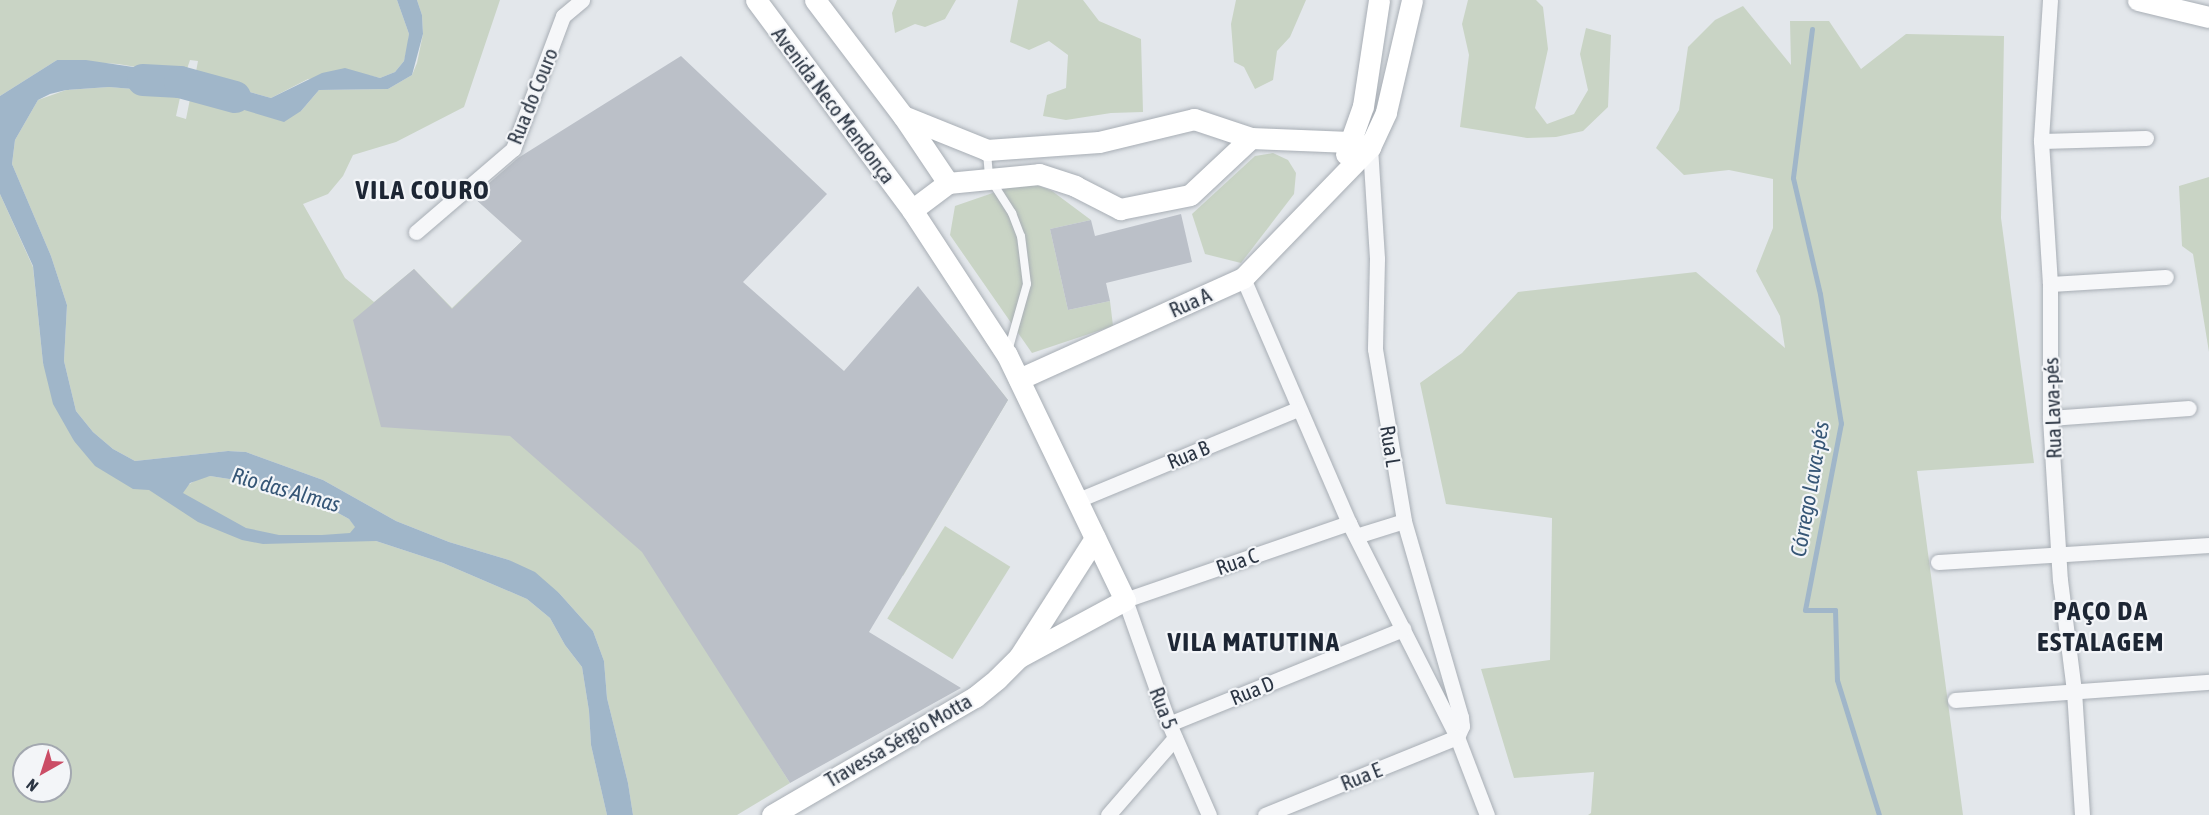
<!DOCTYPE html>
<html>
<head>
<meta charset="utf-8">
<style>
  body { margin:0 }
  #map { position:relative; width:2209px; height:815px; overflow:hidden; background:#e3e7eb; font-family:"Asap Condensed",sans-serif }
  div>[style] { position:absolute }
  .green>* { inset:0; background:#c9d4c5; transform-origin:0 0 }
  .water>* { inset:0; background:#a0b6c9 }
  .stream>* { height:5px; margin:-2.5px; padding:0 2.5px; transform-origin:2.5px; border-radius:2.5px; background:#a0b6c9 }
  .river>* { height:32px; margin:-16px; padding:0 16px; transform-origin:16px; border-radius:16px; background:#a0b6c9 }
  .building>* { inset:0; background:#bbc0c8 }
  .roads { filter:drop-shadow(0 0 2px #a8aeb5) drop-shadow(0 0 2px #a8aeb5) }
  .lane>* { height:8px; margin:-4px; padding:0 4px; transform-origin:4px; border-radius:4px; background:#f6f7f9 }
  .street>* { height:15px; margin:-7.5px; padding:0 7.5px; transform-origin:7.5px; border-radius:7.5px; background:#f6f7f9 }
  .secondary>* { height:21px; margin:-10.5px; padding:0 10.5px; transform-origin:10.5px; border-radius:10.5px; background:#fff }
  span { translate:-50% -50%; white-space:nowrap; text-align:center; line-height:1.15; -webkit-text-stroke:4.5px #f3f5f8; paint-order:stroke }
  .street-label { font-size:21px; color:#2b3543 }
  .water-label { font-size:22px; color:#365676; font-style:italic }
  .district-label { font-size:27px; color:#1d2634; font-weight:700; letter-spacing:1.5px }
  .north { position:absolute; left:12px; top:743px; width:60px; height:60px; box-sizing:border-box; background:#f3f5f8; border:2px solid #a3a8b0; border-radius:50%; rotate:219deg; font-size:16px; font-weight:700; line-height:24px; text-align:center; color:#2b3543 }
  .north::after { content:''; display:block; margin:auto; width:21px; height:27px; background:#cb4d66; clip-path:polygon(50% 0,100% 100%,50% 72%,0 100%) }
</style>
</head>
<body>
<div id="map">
  <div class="green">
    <i style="clip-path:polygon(0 0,397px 0,409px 34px,408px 45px,404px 61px,395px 72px,380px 78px,368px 75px,308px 79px,271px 98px,195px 77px,198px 61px,190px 60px,185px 75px,118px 64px,57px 60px,0 96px)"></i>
    <i style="clip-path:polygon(417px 0,500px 0,464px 107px,396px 142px,353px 155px,343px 176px,328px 194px,303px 204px,345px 278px,374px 302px,414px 269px,452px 308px,522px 241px,715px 307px,836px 458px,948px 324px,1008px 400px,903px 576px,833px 518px,722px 675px,790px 783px,737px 815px,633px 815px,628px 783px,607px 698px,604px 661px,593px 631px,559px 593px,509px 560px,449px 542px,396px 521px,323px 480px,246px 452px,228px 451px,135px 461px,113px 449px,93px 432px,76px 411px,64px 361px,67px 305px,51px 256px,12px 164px,15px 140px,38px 100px,66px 90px,109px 87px,181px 93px,176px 116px,186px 119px,191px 94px,227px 105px,301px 111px,319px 90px,388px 89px,412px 75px,417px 63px,423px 34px,422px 15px)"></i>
    <i style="clip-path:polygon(897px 0,956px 0,945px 19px,925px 27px,915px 24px,895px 33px,892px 13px)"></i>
    <i style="clip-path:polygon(1018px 0,1083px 0,1099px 21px,1141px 39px,1143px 112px,1111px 113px,1066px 120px,1043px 116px,1047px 95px,1066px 88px,1068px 55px,1049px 41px,1029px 50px,1010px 42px)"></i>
    <i style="clip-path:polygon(1236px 0,1306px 0,1290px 37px,1277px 51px,1273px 80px,1255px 89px,1244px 67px,1234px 62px,1231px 24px)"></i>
    <i style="clip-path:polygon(1468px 0,1536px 0,1543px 7px,1548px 49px,1535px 108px,1547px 124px,1574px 114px,1588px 90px,1580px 54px,1586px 28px,1611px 35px,1608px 107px,1583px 131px,1556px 137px,1527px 138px,1460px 127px,1469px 55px,1462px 24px)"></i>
    <i style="clip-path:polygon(1743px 6px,1791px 65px,1790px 21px,1829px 21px,1861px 69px,1906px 34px,2004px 36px,2001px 218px,2034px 463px,1917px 471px,1963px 815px,1588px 815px,1591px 813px,1594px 772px,1514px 778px,1481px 669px,1550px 660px,1552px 518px,1446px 504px,1420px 383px,1462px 353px,1518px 292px,1696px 272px,1785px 348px,1780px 316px,1756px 271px,1773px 228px,1773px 179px,1729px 170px,1684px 175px,1656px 148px,1679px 110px,1688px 47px,1715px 20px)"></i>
    <i style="clip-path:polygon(1273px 153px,1288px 160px,1296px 173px,1294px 194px,1241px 263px,1205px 254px,1192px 214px,1255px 156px)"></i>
    <i style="clip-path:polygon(2209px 177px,2209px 352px,2193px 254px,2182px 246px,2179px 186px)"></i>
    <i style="clip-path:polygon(1027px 181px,1052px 191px,1091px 220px,1050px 229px,1068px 310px,1110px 301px,1113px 326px,1032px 353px,950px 235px,955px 206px)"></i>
    <i style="clip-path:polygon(evenodd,0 194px,33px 267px,43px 363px,74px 441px,185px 487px,199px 478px,210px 476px,242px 481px,320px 503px,349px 519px,367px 541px,376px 541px,443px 563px,527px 599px,550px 618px,565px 645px,582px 667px,589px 711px,591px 745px,607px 815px,0 815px,0 194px,24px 755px,60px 755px,60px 791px,24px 791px,24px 755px)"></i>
    <i style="left:945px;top:526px;width:77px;height:109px;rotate:32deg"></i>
  </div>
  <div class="water">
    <i style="clip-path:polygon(397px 0,417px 0,422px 15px,423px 34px,412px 75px,388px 89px,319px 90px,301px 111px,284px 122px,191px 94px,195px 77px,271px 98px,322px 73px,345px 68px,380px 78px,395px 72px,404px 61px,409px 34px)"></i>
    <i style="clip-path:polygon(evenodd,57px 60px,86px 60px,187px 75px,181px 93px,109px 87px,66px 90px,50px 94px,38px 100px,15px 140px,12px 164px,51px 256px,67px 305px,64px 361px,76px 411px,93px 432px,113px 449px,135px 461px,228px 451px,246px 452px,323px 480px,396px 521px,449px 542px,509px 560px,535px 572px,559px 593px,593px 631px,604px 661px,607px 698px,628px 783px,633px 815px,607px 815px,591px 745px,589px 711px,582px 667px,565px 645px,550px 618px,527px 599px,443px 563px,376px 541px,263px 544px,242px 540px,198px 522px,149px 490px,133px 489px,95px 466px,74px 441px,53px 404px,43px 363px,33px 266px,0 194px,0 96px,57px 60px,210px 476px,242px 481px,320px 503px,349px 519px,355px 527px,350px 533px,322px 535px,279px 535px,246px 528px,183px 493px,190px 483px,210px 476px)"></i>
  </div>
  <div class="stream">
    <i style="left:1812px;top:29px;width:150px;rotate:97.3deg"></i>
    <i style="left:1793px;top:178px;width:119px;rotate:76.9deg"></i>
    <i style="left:1820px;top:294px;width:131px;rotate:80.8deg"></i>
    <i style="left:1841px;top:423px;width:190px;rotate:100.9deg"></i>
    <i style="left:1805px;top:610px;width:30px"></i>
    <i style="left:1835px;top:610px;width:70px;rotate:88.4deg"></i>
    <i style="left:1837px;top:680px;width:141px;rotate:72.7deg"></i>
  </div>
  <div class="river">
    <i style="left:143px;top:80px;width:37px;rotate:3deg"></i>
    <i style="left:180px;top:82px;width:57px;rotate:15.3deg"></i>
  </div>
  <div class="building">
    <i style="clip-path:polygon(681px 56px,827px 194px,743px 282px,844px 371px,918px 286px,1008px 400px,869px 632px,961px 688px,790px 783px,642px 552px,510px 436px,381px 427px,353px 320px,414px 269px,452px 309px,522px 241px,473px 197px,518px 158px)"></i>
    <i style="clip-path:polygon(1181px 214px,1192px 262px,1106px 283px,1110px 301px,1068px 310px,1050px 229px,1091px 220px,1095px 236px)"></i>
  </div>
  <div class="roads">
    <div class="lane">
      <i style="left:987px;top:153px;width:24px;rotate:85deg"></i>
      <i style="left:989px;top:177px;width:43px;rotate:57.4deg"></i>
      <i style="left:1012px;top:213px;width:25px;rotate:69deg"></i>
      <i style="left:1021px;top:236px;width:48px;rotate:82.9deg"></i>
      <i style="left:1027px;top:284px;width:70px;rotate:105.8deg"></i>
    </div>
    <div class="street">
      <i style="left:2050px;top:0;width:141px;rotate:93.7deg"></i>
      <i style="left:2041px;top:141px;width:143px;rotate:86.4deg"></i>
      <i style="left:2050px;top:284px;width:134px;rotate:90deg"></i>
      <i style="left:2050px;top:418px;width:162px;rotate:86.5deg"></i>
      <i style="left:2060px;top:580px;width:112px;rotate:82.8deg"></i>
      <i style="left:2074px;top:691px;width:124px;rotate:86.3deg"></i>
      <i style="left:2041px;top:141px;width:105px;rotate:-1.6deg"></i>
      <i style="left:1370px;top:147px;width:112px;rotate:86.4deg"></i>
      <i style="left:1377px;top:259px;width:90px;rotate:91.3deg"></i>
      <i style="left:1375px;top:349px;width:174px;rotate:80.4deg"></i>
      <i style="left:1404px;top:521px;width:204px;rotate:73.8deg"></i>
      <i style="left:1461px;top:717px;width:9px;rotate:84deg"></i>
      <i style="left:1462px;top:726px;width:12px;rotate:114deg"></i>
      <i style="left:416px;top:232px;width:128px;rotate:-40.6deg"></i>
      <i style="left:513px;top:149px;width:142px;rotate:-69.4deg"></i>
      <i style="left:563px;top:16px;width:25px;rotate:-40deg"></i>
      <i style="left:1243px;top:278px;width:267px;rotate:66.6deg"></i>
      <i style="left:1349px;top:523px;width:240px;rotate:63.2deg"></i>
      <i style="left:1457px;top:737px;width:84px;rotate:69deg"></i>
      <i style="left:2050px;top:284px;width:116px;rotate:-3.5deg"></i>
      <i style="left:2050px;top:418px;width:139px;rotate:-4.1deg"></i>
      <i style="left:1078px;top:500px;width:238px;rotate:-22.5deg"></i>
      <i style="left:1356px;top:536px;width:50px;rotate:-17.4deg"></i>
      <i style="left:1938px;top:562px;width:272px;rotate:-3.6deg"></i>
      <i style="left:1955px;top:700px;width:255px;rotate:-4.1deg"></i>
      <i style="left:1169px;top:724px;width:253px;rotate:-22.1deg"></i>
      <i style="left:1108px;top:815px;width:102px;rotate:-49deg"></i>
      <i style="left:1209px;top:815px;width:99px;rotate:-113.7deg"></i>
      <i style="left:1169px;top:724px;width:132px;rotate:-109.5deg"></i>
      <i style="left:1125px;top:600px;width:237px;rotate:-19deg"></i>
      <i style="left:1265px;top:815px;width:207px;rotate:-22.1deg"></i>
    </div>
    <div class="secondary">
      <i style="left:756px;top:0;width:262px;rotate:53.4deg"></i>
      <i style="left:912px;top:210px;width:173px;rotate:56.8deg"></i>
      <i style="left:1007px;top:355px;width:272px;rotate:64.3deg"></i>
      <i style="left:1125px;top:600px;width:120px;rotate:151.7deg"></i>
      <i style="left:815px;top:0;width:146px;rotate:52.8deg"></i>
      <i style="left:903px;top:116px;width:81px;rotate:56.1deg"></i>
      <i style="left:2138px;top:0;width:73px;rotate:13.5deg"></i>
      <i style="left:903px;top:116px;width:91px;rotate:22deg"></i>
      <i style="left:987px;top:150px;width:112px;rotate:-4.1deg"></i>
      <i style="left:1099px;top:142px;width:98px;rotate:-13.6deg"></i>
      <i style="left:1194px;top:119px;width:60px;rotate:18.4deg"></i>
      <i style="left:1251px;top:138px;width:99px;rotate:2.3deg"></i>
      <i style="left:1350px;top:142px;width:21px;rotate:14deg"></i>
      <i style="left:1346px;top:154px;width:51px;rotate:-70.5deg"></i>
      <i style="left:1363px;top:106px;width:107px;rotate:-81.4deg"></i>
      <i style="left:912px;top:210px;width:45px;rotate:-36.9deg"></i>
      <i style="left:948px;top:183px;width:91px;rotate:-5.6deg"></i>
      <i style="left:1039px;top:174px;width:38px;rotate:18deg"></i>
      <i style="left:1075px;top:186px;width:51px;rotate:27.1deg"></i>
      <i style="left:1120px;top:209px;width:71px;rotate:-11.3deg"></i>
      <i style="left:1190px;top:195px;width:83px;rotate:-43.1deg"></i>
      <i style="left:1019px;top:379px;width:246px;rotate:-24.3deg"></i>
      <i style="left:1243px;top:278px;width:182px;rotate:-45.9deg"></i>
      <i style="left:1370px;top:147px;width:38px;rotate:-65deg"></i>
      <i style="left:1386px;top:112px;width:115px;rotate:-76.9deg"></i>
      <i style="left:772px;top:815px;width:235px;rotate:-30.2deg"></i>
      <i style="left:975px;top:697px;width:28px;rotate:-39deg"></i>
      <i style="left:997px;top:679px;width:31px;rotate:-45deg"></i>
      <i style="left:1019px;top:657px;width:141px;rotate:-57.4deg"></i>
    </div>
  </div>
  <div class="street-label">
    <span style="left:532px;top:96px;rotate:-68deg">Rua do Couro</span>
    <span style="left:834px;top:105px;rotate:53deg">Avenida Neco Mendonça</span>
    <span style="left:1190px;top:302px;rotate:-24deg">Rua A</span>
    <span style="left:2052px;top:408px;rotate:-92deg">Rua Lava-pés</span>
    <span style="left:1391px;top:446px;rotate:81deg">Rua L</span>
    <span style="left:1188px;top:454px;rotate:-22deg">Rua B</span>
    <span style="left:1237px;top:561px;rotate:-19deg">Rua C</span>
    <span style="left:1252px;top:690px;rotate:-22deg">Rua D</span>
    <span style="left:1164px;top:708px;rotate:69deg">Rua 5</span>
    <span style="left:898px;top:740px;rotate:-30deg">Travessa Sérgio Motta</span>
    <span style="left:1361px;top:776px;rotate:-22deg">Rua E</span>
  </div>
  <div class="water-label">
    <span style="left:1810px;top:489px;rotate:-80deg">Córrego Lava-pés</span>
    <span style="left:286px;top:490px;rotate:16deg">Rio das Almas</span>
  </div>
  <div class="district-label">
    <span style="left:423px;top:190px">VILA COURO</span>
    <span style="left:2101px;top:626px">PAÇO DA<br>ESTALAGEM</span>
    <span style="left:1254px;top:642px">VILA MATUTINA</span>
  </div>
  <div class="north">N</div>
</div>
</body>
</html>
